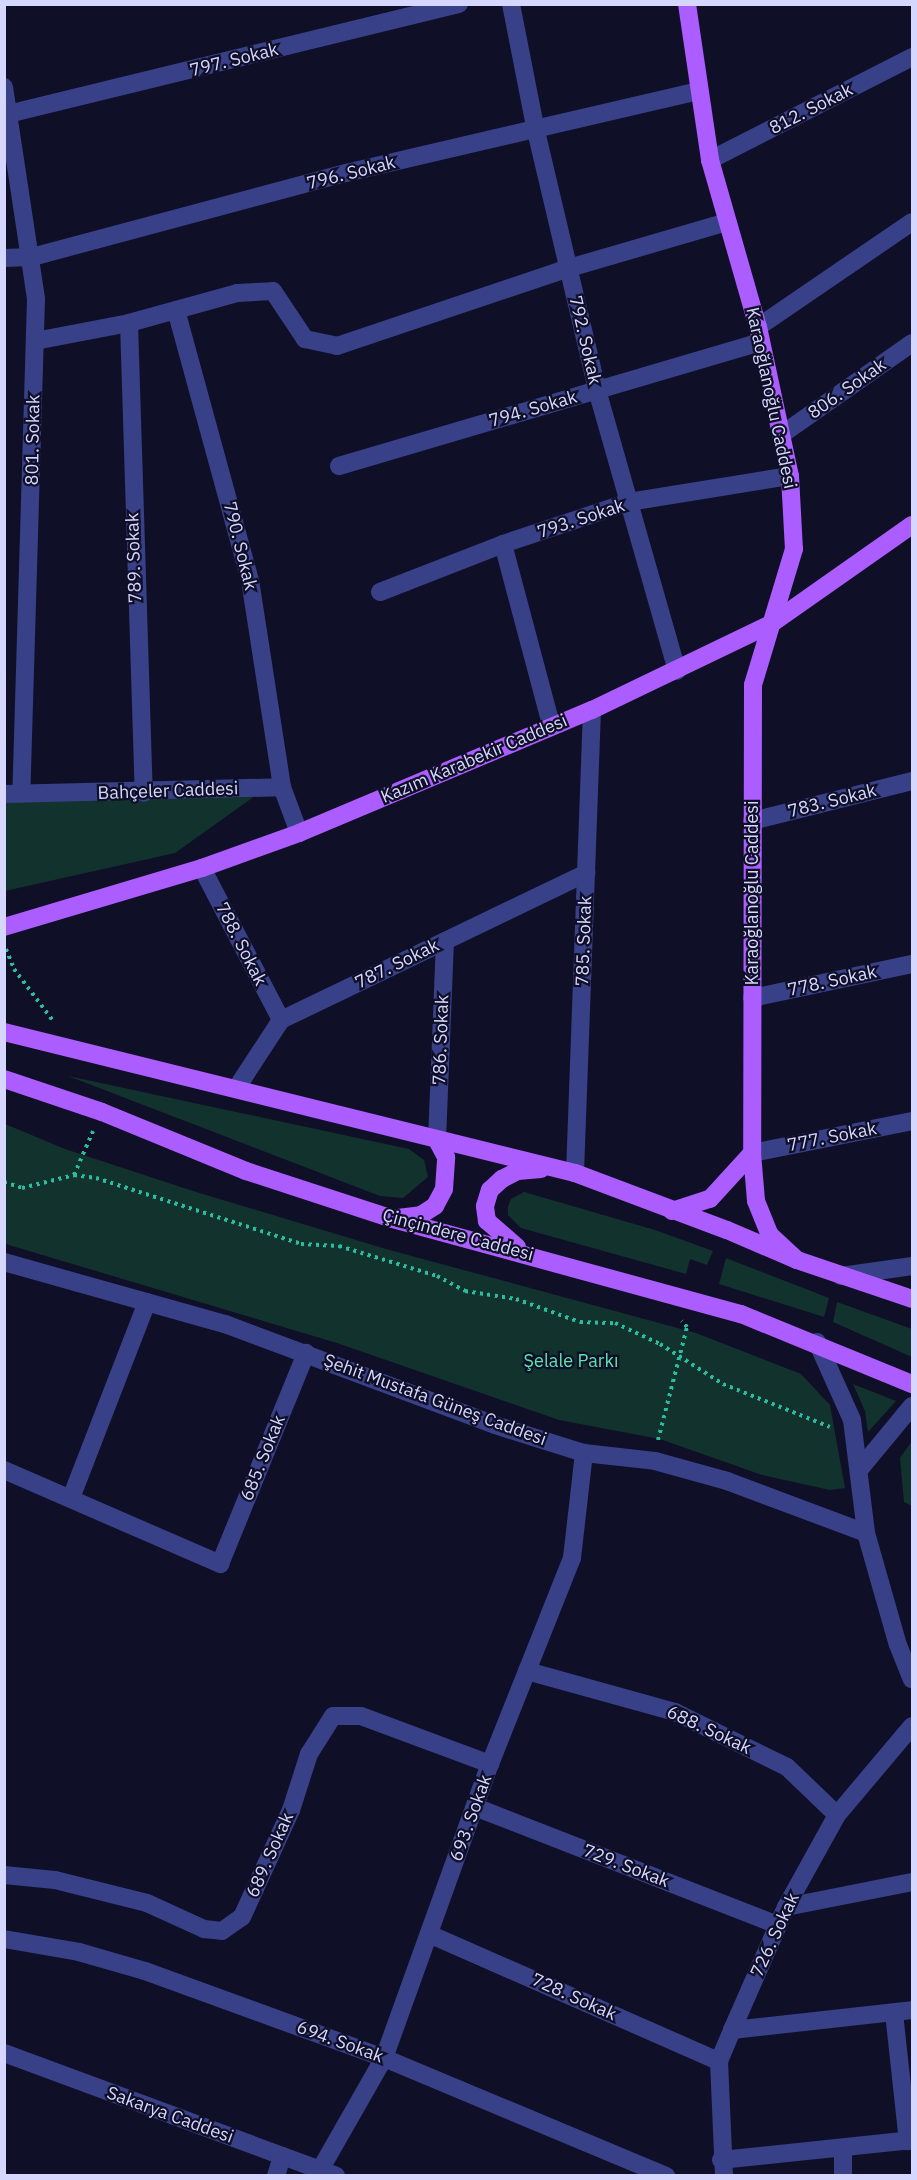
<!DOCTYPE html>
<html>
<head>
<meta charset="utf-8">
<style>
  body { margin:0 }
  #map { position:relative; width:917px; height:2180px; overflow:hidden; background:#100f28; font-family:"IBM Plex Sans",sans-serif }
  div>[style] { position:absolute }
  .green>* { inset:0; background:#12322d }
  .path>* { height:4px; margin-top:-2px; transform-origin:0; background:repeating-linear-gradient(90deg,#2bbda0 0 3px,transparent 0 7.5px) }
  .minor>* { height:18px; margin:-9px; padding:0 9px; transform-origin:9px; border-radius:9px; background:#384088 }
  .major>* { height:18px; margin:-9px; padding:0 9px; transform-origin:9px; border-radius:9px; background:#ac5dff }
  span { translate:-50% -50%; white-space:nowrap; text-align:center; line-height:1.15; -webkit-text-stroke:4.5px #100f28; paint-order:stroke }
  .street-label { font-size:18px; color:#d6d7ff }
  .park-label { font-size:18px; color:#5de4af }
  .frame { position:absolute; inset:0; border:6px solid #d6d7ff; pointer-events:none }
</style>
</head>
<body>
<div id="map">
  <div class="green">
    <i style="clip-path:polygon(5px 791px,255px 796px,175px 853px,5px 891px)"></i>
    <i style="clip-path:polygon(68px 1076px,409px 1149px,424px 1160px,428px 1177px,403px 1198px,380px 1196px)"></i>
    <i style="clip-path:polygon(5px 1124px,65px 1149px,193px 1191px,386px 1249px,696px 1333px,801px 1374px,830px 1405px,845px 1488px,830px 1490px,762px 1475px,660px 1439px,559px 1420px,337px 1343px,9px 1245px,4px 1242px)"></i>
    <i style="clip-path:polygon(524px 1192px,655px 1230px,713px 1251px,707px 1265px,690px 1259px,686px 1274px,521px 1228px,508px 1215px,508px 1207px,511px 1199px)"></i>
    <i style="clip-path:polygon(726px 1258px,829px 1298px,824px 1317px,719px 1284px)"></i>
    <i style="clip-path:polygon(837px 1302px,912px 1329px,912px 1357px,833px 1322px)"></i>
    <i style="clip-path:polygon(853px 1384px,896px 1401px,868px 1432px,865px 1411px)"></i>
    <i style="clip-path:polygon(912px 1441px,912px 1506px,904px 1502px,900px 1458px)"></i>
  </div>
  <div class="path">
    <i style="left:6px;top:949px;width:22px;rotate:68deg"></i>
    <i style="left:14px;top:969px;width:66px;rotate:53deg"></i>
    <i style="left:74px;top:1175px;width:48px;rotate:-66.6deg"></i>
    <i style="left:4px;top:1182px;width:19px;rotate:18deg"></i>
    <i style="left:22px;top:1188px;width:54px;rotate:-14deg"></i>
    <i style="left:74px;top:1175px;width:22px;rotate:8deg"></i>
    <i style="left:96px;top:1178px;width:215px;rotate:17.8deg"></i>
    <i style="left:301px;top:1244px;width:38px;rotate:3deg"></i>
    <i style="left:339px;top:1246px;width:102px;rotate:17deg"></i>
    <i style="left:437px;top:1276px;width:32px;rotate:28deg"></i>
    <i style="left:465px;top:1291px;width:52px;rotate:8.9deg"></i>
    <i style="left:516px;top:1299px;width:68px;rotate:19.8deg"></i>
    <i style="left:580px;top:1322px;width:35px;rotate:2deg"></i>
    <i style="left:615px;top:1323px;width:50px;rotate:25deg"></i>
    <i style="left:660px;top:1344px;width:75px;rotate:32.4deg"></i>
    <i style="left:723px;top:1384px;width:115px;rotate:21.9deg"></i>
    <i style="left:658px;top:1440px;width:117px;rotate:-75.6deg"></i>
    <i style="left:687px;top:1327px;width:8px;rotate:-130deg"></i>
  </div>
  <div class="minor">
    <i style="left:511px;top:4px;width:129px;rotate:78.9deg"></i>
    <i style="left:536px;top:131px;width:266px;rotate:76.7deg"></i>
    <i style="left:597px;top:390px;width:292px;rotate:74.1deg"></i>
    <i style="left:4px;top:87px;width:214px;rotate:81.4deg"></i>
    <i style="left:36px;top:299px;width:495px;rotate:91.7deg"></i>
    <i style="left:8px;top:114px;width:464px;rotate:-13.7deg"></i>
    <i style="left:710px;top:160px;width:227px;rotate:-27deg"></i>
    <i style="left:4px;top:258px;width:28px;rotate:-2deg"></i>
    <i style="left:32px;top:257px;width:325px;rotate:-15deg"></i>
    <i style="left:346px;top:173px;width:362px;rotate:-13.1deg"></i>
    <i style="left:176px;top:310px;width:280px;rotate:74.7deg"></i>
    <i style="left:250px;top:580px;width:209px;rotate:81.2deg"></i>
    <i style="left:129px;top:323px;width:470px;rotate:88.2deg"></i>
    <i style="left:758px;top:327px;width:186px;rotate:-34.3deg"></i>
    <i style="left:35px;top:341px;width:96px;rotate:-10.8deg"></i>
    <i style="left:129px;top:323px;width:112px;rotate:-15.5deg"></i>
    <i style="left:237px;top:293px;width:36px;rotate:-3deg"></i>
    <i style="left:273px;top:291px;width:58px;rotate:56.3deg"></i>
    <i style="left:305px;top:339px;width:33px;rotate:12deg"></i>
    <i style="left:337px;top:346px;width:245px;rotate:-18.6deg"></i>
    <i style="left:569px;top:268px;width:165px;rotate:-16.2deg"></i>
    <i style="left:781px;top:435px;width:160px;rotate:-35.1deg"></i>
    <i style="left:339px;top:466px;width:440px;rotate:-16.4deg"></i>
    <i style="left:503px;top:544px;width:186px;rotate:75.1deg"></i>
    <i style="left:380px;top:592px;width:132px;rotate:-21.3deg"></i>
    <i style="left:503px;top:544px;width:133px;rotate:-18.4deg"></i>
    <i style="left:629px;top:502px;width:163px;rotate:-9.2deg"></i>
    <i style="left:4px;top:794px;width:278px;rotate:-1.4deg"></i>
    <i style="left:282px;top:787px;width:49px;rotate:69.7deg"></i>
    <i style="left:752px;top:821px;width:165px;rotate:-14deg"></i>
    <i style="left:202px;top:868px;width:171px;rotate:62.5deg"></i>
    <i style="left:752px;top:998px;width:164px;rotate:-12deg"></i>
    <i style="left:236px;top:1089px;width:82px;rotate:-56.9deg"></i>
    <i style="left:281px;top:1020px;width:339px;rotate:-25.7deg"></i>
    <i style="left:437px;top:1140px;width:199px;rotate:-87.7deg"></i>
    <i style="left:752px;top:1153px;width:163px;rotate:-11.3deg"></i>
    <i style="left:575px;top:1173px;width:463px;rotate:-87.9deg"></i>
    <i style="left:4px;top:1262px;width:230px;rotate:15.7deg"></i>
    <i style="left:225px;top:1324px;width:288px;rotate:20.5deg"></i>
    <i style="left:495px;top:1425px;width:93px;rotate:17.5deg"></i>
    <i style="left:584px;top:1453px;width:71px;rotate:6.4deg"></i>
    <i style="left:655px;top:1461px;width:75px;rotate:15.5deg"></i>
    <i style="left:727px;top:1481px;width:148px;rotate:20.5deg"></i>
    <i style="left:841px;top:1276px;width:72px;rotate:-8deg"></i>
    <i style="left:817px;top:1342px;width:85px;rotate:65.8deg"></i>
    <i style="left:852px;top:1420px;width:114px;rotate:82.9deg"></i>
    <i style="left:866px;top:1533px;width:116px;rotate:74.1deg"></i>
    <i style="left:898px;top:1645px;width:37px;rotate:68deg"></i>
    <i style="left:4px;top:1470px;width:236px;rotate:23.5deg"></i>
    <i style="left:220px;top:1564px;width:228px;rotate:-67.8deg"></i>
    <i style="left:859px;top:1470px;width:83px;rotate:-50.4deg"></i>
    <i style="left:71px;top:1498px;width:210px;rotate:-68.8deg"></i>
    <i style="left:527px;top:1671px;width:154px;rotate:15.5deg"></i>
    <i style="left:675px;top:1712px;width:125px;rotate:26.2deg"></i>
    <i style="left:787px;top:1767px;width:69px;rotate:43.8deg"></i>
    <i style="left:475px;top:1807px;width:325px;rotate:21.3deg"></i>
    <i style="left:4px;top:1875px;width:51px;rotate:5.6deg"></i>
    <i style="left:55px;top:1880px;width:95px;rotate:14deg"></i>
    <i style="left:147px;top:1903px;width:63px;rotate:24.5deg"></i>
    <i style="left:204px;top:1929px;width:18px;rotate:6deg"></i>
    <i style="left:222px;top:1931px;width:24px;rotate:-35deg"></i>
    <i style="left:242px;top:1917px;width:118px;rotate:-65.4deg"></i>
    <i style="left:291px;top:1810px;width:59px;rotate:-72.2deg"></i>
    <i style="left:309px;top:1754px;width:45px;rotate:-57.7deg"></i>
    <i style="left:333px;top:1716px;width:28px"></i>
    <i style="left:361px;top:1716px;width:138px;rotate:20.4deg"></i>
    <i style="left:786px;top:1907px;width:128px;rotate:-11.2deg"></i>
    <i style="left:429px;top:1934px;width:317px;rotate:23.7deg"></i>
    <i style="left:4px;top:1939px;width:76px;rotate:9.8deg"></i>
    <i style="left:79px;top:1952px;width:69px;rotate:16.1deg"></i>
    <i style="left:145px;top:1971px;width:254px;rotate:20deg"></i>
    <i style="left:384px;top:2058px;width:306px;rotate:22.7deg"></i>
    <i style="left:894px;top:2013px;width:129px;rotate:83.8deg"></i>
    <i style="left:732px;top:2030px;width:181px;rotate:-6.3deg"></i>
    <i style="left:4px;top:2053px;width:354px;rotate:20.3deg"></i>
    <i style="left:721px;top:2160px;width:192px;rotate:-6deg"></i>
    <i style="left:320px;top:2170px;width:129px;rotate:-60.3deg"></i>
    <i style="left:384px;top:2058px;width:313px;rotate:-70.2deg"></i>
    <i style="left:490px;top:1764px;width:222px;rotate:-68.3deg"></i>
    <i style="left:572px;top:1558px;width:106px;rotate:-83.5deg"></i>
    <i style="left:276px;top:2176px;width:21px;rotate:-73deg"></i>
    <i style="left:724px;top:2176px;width:115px;rotate:-92.5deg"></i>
    <i style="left:719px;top:2061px;width:34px;rotate:-67deg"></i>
    <i style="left:732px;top:2030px;width:134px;rotate:-66.3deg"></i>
    <i style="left:786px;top:1907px;width:105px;rotate:-61deg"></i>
    <i style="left:837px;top:1815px;width:116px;rotate:-49.9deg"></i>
    <i style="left:843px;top:2176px;width:28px;rotate:-90deg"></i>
  </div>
  <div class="major">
    <i style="left:687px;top:4px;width:158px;rotate:81.6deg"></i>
    <i style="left:710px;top:160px;width:174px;rotate:74deg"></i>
    <i style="left:758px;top:327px;width:152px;rotate:77.9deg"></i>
    <i style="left:790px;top:476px;width:73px;rotate:86.9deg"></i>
    <i style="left:794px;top:549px;width:142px;rotate:106.8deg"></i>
    <i style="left:753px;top:685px;width:468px;rotate:90.1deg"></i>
    <i style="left:752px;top:1153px;width:48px;rotate:85.2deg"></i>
    <i style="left:756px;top:1201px;width:35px;rotate:68deg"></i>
    <i style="left:769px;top:1234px;width:38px;rotate:43deg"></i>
    <i style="left:4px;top:927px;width:207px;rotate:-16.6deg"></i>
    <i style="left:202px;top:868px;width:103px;rotate:-19.8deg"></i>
    <i style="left:299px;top:833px;width:318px;rotate:-22.8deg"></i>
    <i style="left:592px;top:710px;width:199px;rotate:-25.7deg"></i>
    <i style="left:771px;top:624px;width:172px;rotate:-35.1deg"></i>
    <i style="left:4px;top:1032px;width:588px;rotate:13.87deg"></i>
    <i style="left:575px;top:1173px;width:162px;rotate:20.6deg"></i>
    <i style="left:727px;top:1230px;width:76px;rotate:23.2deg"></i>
    <i style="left:797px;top:1260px;width:121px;rotate:18.7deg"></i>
    <i style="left:4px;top:1079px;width:103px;rotate:18.6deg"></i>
    <i style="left:102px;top:1112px;width:156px;rotate:22.3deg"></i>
    <i style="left:246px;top:1171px;width:155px;rotate:18.1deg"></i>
    <i style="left:393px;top:1219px;width:361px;rotate:15.3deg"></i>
    <i style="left:741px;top:1314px;width:185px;rotate:22.3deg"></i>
    <i style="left:672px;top:1211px;width:40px;rotate:-18deg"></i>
    <i style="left:710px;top:1199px;width:62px;rotate:-47.6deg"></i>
    <i style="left:398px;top:1218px;width:23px;rotate:-7deg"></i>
    <i style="left:421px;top:1215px;width:17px;rotate:-33deg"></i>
    <i style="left:435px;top:1206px;width:19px;rotate:-62deg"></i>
    <i style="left:444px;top:1189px;width:32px;rotate:-86deg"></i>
    <i style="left:446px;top:1157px;width:19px;rotate:-118deg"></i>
    <i style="left:517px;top:1247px;width:40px;rotate:-139deg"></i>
    <i style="left:487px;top:1221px;width:15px;rotate:-98deg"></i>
    <i style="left:485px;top:1206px;width:17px;rotate:-73deg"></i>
    <i style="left:490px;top:1190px;width:16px;rotate:-43deg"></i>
    <i style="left:502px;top:1179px;width:18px;rotate:-27deg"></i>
    <i style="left:518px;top:1171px;width:23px;rotate:-5deg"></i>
  </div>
  <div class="street-label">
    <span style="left:234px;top:60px;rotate:-14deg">797. Sokak</span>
    <span style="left:811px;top:109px;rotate:-27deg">812. Sokak</span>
    <span style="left:351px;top:173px;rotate:-14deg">796. Sokak</span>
    <span style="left:585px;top:340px;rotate:77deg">792. Sokak</span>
    <span style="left:847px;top:389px;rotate:-35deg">806. Sokak</span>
    <span style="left:771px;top:398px;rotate:78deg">Karaoğlanoğlu Caddesi</span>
    <span style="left:533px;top:409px;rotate:-16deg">794. Sokak</span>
    <span style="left:33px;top:440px;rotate:-89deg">801. Sokak</span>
    <span style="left:581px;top:519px;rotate:-18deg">793. Sokak</span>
    <span style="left:240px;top:546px;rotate:76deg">790. Sokak</span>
    <span style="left:134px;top:558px;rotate:-92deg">789. Sokak</span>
    <span style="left:474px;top:759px;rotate:-23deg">Kazım Karabekir Caddesi</span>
    <span style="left:168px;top:791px;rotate:-2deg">Bahçeler Caddesi</span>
    <span style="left:832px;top:801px;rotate:-14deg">783. Sokak</span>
    <span style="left:752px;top:893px;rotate:-90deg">Karaoğlanoğlu Caddesi</span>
    <span style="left:584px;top:941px;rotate:-88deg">785. Sokak</span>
    <span style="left:241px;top:944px;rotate:63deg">788. Sokak</span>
    <span style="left:397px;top:964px;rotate:-26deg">787. Sokak</span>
    <span style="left:832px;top:981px;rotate:-12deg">778. Sokak</span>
    <span style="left:441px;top:1040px;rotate:-88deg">786. Sokak</span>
    <span style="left:832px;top:1137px;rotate:-11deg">777. Sokak</span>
    <span style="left:458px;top:1235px;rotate:15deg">Çinçindere Caddesi</span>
    <span style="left:435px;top:1400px;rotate:20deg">Şehit Mustafa Güneş Caddesi</span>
    <span style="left:263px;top:1458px;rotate:-68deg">685. Sokak</span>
    <span style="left:709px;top:1730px;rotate:25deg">688. Sokak</span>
    <span style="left:471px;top:1818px;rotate:-70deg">693. Sokak</span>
    <span style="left:270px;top:1855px;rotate:-66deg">689. Sokak</span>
    <span style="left:626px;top:1866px;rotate:21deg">729. Sokak</span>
    <span style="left:775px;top:1935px;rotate:-65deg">726. Sokak</span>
    <span style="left:574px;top:1997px;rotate:24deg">728. Sokak</span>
    <span style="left:340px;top:2042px;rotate:20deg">694. Sokak</span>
    <span style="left:170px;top:2115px;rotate:20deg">Sakarya Caddesi</span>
  </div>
  <div class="park-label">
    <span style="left:571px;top:1361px">Şelale Parkı</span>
  </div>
  <div class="frame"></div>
</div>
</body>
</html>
